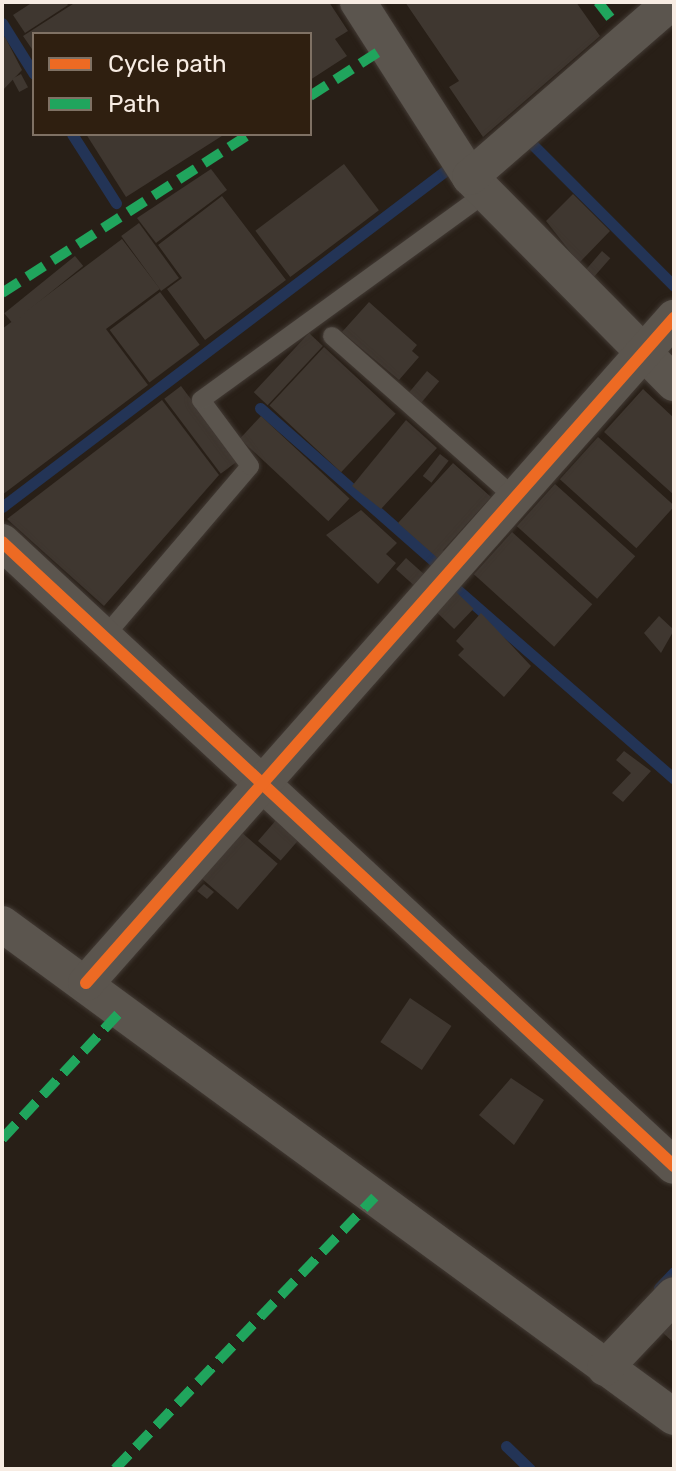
<!DOCTYPE html>
<html>
<head>
<meta charset="utf-8">
<style>
  body { margin:0 }
  #map { position:relative; width:676px; height:1471px; overflow:hidden; background:#281f17; font-family:Rubik,sans-serif }
  div>[style] { position:absolute }
  .stream>* { height:11px; margin:-5.5px; padding:0 5.5px; transform-origin:5.5px; border-radius:5.5px; background:#233456 }
  .building>* { inset:0; background:#3f3730; transform-origin:0 0 }
  .roads { filter:drop-shadow(0 0 2px #423a34) drop-shadow(0 0 2px #423a34) }
  .service>* { height:18px; margin:-9px; padding:0 9px; transform-origin:9px; border-radius:9px; background:#5b554e }
  .minor>* { height:36px; margin:-18px; padding:0 18px; transform-origin:18px; border-radius:18px; background:#5b554e }
  .quiet>* { height:10px; margin-top:-5px; transform-origin:0; background:repeating-linear-gradient(90deg,#20a55d 0 20px,transparent 0 30px) }
  .cycleway>* { height:12px; margin:-6px; padding:0 6px; transform-origin:6px; border-radius:6px; background:#ed6a23 }
  span { translate:-50% -50%; white-space:nowrap; text-align:center; line-height:1.15; -webkit-text-stroke:8px #2f1f10; paint-order:stroke }
  .frame { position:absolute; inset:0; border:4px solid #f7ece3; pointer-events:none }
  .legend { position:absolute; left:32px; top:32px; width:280px; height:104px; box-sizing:border-box; background:#2f1f10; border:2px solid #7f7164; margin:0; padding:10px 14px; list-style:none; font-size:24px; color:#f7ece3 }
  .legend li { display:flex; align-items:center; gap:16px; height:40px }
  .legend b { width:40px; border:2px solid #7f7164 }
</style>
</head>
<body>
<div id="map">
  <div class="stream">
    <i style="left:2px;top:23px;width:60px;rotate:57.9deg"></i>
    <i style="left:72px;top:134px;width:82px;rotate:57.5deg"></i>
    <i style="left:532px;top:144px;width:201px;rotate:45deg"></i>
    <i style="left:260px;top:408px;width:237px;rotate:41.4deg"></i>
    <i style="left:2px;top:507px;width:556px;rotate:-37.18deg"></i>
    <i style="left:453px;top:586px;width:293px;rotate:41.1deg"></i>
    <i style="left:659px;top:1288px;width:22px;rotate:-47deg"></i>
    <i style="left:506px;top:1446px;width:33px;rotate:44deg"></i>
  </div>
  <div class="building">
    <i style="clip-path:polygon(33px 2px,66px 2px,68px 5px,25px 33px,13px 15px)"></i>
    <i style="clip-path:polygon(76px 2px,329px 2px,348px 31px,335px 39px,347px 56px,310px 80px,310px 34px,34px 34px,34px 52px,23px 36px)"></i>
    <i style="clip-path:polygon(405px 2px,576px 2px,600px 36px,483px 137px,449px 87px,459px 81px)"></i>
    <i style="clip-path:polygon(5px 37px,22px 70px,2px 91px,2px 38px)"></i>
    <i style="left:21px;top:74px;width:15px;height:10px;rotate:62deg"></i>
    <i style="clip-path:polygon(86px 134px,225px 134px,126px 197px)"></i>
    <i style="left:344px;top:164px;width:58px;height:111px;rotate:53deg"></i>
    <i style="clip-path:polygon(211px 169px,227px 190px,156px 243px,137px 218px)"></i>
    <i style="clip-path:polygon(573px 194px,610px 231px,579px 263px,546px 221px)"></i>
    <i style="clip-path:polygon(222px 196px,286px 280px,205px 340px,167px 289px,182px 278px,158px 245px)"></i>
    <i style="left:139px;top:223px;width:68px;height:22px;rotate:54deg"></i>
    <i style="clip-path:polygon(122px 239px,160px 289px,106px 329px,148px 385px,2px 495px,2px 329px)"></i>
    <i style="left:602px;top:251px;width:11px;height:27px;rotate:41deg"></i>
    <i style="left:75px;top:256px;width:13px;height:91px;rotate:51deg"></i>
    <i style="left:160px;top:292px;width:66px;height:63px;rotate:53deg"></i>
    <i style="clip-path:polygon(369px 302px,417px 345px,412px 351px,419px 357px,399px 380px,342px 332px)"></i>
    <i style="left:309px;top:333px;width:19px;height:81px;rotate:43deg"></i>
    <i style="left:324px;top:347px;width:98px;height:80px;rotate:43deg"></i>
    <i style="left:427px;top:371px;width:16px;height:28px;rotate:40deg"></i>
    <i style="left:181px;top:386px;width:94px;height:21px;rotate:53deg"></i>
    <i style="clip-path:polygon(643px 389px,674px 418px,674px 495px,604px 432px)"></i>
    <i style="clip-path:polygon(162px 400px,219px 475px,104px 606px,7px 519px)"></i>
    <i style="left:261px;top:416px;width:121px;height:31px;rotate:43deg"></i>
    <i style="clip-path:polygon(406px 420px,437px 448px,381px 509px,352px 486px)"></i>
    <i style="left:598px;top:437px;width:103px;height:57px;rotate:42deg"></i>
    <i style="left:440px;top:454px;width:11px;height:28px;rotate:38deg"></i>
    <i style="clip-path:polygon(453px 463px,491px 497px,443px 550px,449px 555px,442px 562px,398px 523px)"></i>
    <i style="left:555px;top:484px;width:108px;height:57px;rotate:42deg"></i>
    <i style="clip-path:polygon(361px 510px,397px 543px,386px 554px,396px 563px,378px 584px,326px 535px)"></i>
    <i style="left:512px;top:532px;width:108px;height:57px;rotate:42deg"></i>
    <i style="left:406px;top:558px;width:30px;height:15px;rotate:42deg"></i>
    <i style="left:452px;top:588px;width:30px;height:28px;rotate:44deg"></i>
    <i style="clip-path:polygon(481px 613px,531px 666px,504px 697px,458px 655px,464px 649px,456px 641px)"></i>
    <i style="clip-path:polygon(659px 616px,674px 630px,661px 653px,644px 633px)"></i>
    <i style="clip-path:polygon(624px 751px,651px 771px,623px 802px,612px 793px,631px 773px,616px 760px)"></i>
    <i style="left:277px;top:819px;width:30px;height:29px;rotate:41deg"></i>
    <i style="left:240px;top:831px;width:50px;height:61px;rotate:41deg"></i>
    <i style="clip-path:polygon(204px 884px,214px 892px,207px 899px,197px 891px)"></i>
    <i style="left:410px;top:998px;width:50px;height:53px;rotate:34deg"></i>
    <i style="clip-path:polygon(511px 1078px,544px 1100px,514px 1145px,479px 1115px)"></i>
    <i style="clip-path:polygon(674px 1317px,674px 1343px,661px 1331px)"></i>
  </div>
  <div class="roads">
    <div class="service">
      <i style="left:332px;top:336px;width:243px;rotate:41.5deg"></i>
      <i style="left:105px;top:636px;width:223px;rotate:-49.5deg"></i>
      <i style="left:250px;top:466px;width:82px;rotate:-126.6deg"></i>
      <i style="left:201px;top:400px;width:352px;rotate:-36deg"></i>
    </div>
    <div class="minor">
      <i style="left:358px;top:2px;width:208px;rotate:57.4deg"></i>
      <i style="left:470px;top:177px;width:290px;rotate:45.3deg"></i>
      <i style="left:470px;top:177px;width:267px;rotate:-41deg"></i>
      <i style="left:2px;top:542px;width:917px;rotate:42.88deg"></i>
      <i style="left:2px;top:924px;width:833px;rotate:36.26deg"></i>
      <i style="left:86px;top:983px;width:888px;rotate:-48.52deg"></i>
      <i style="left:605px;top:1368px;width:100px;rotate:-46.6deg"></i>
    </div>
  </div>
  <div class="quiet">
    <i style="left:598px;top:2px;width:29px;rotate:52deg"></i>
    <i style="left:310px;top:96px;width:90px;rotate:-32.8deg"></i>
    <i style="left:2px;top:293px;width:295px;rotate:-32.7deg"></i>
    <i style="left:2px;top:1139px;width:176px;rotate:-47.1deg"></i>
    <i style="left:115px;top:1469px;width:376px;rotate:-46.3deg"></i>
  </div>
  <div class="cycleway">
    <i style="left:2px;top:542px;width:917px;rotate:42.88deg"></i>
    <i style="left:86px;top:983px;width:888px;rotate:-48.52deg"></i>
  </div>
  <div class="frame"></div>
  <ul class="legend">
  <li><b style="height:10px;background:#ed6a23"></b>Cycle path</li>
  <li><b style="height:10px;background:#20a55d"></b>Path</li>
  </ul>
</div>
</body>
</html>
